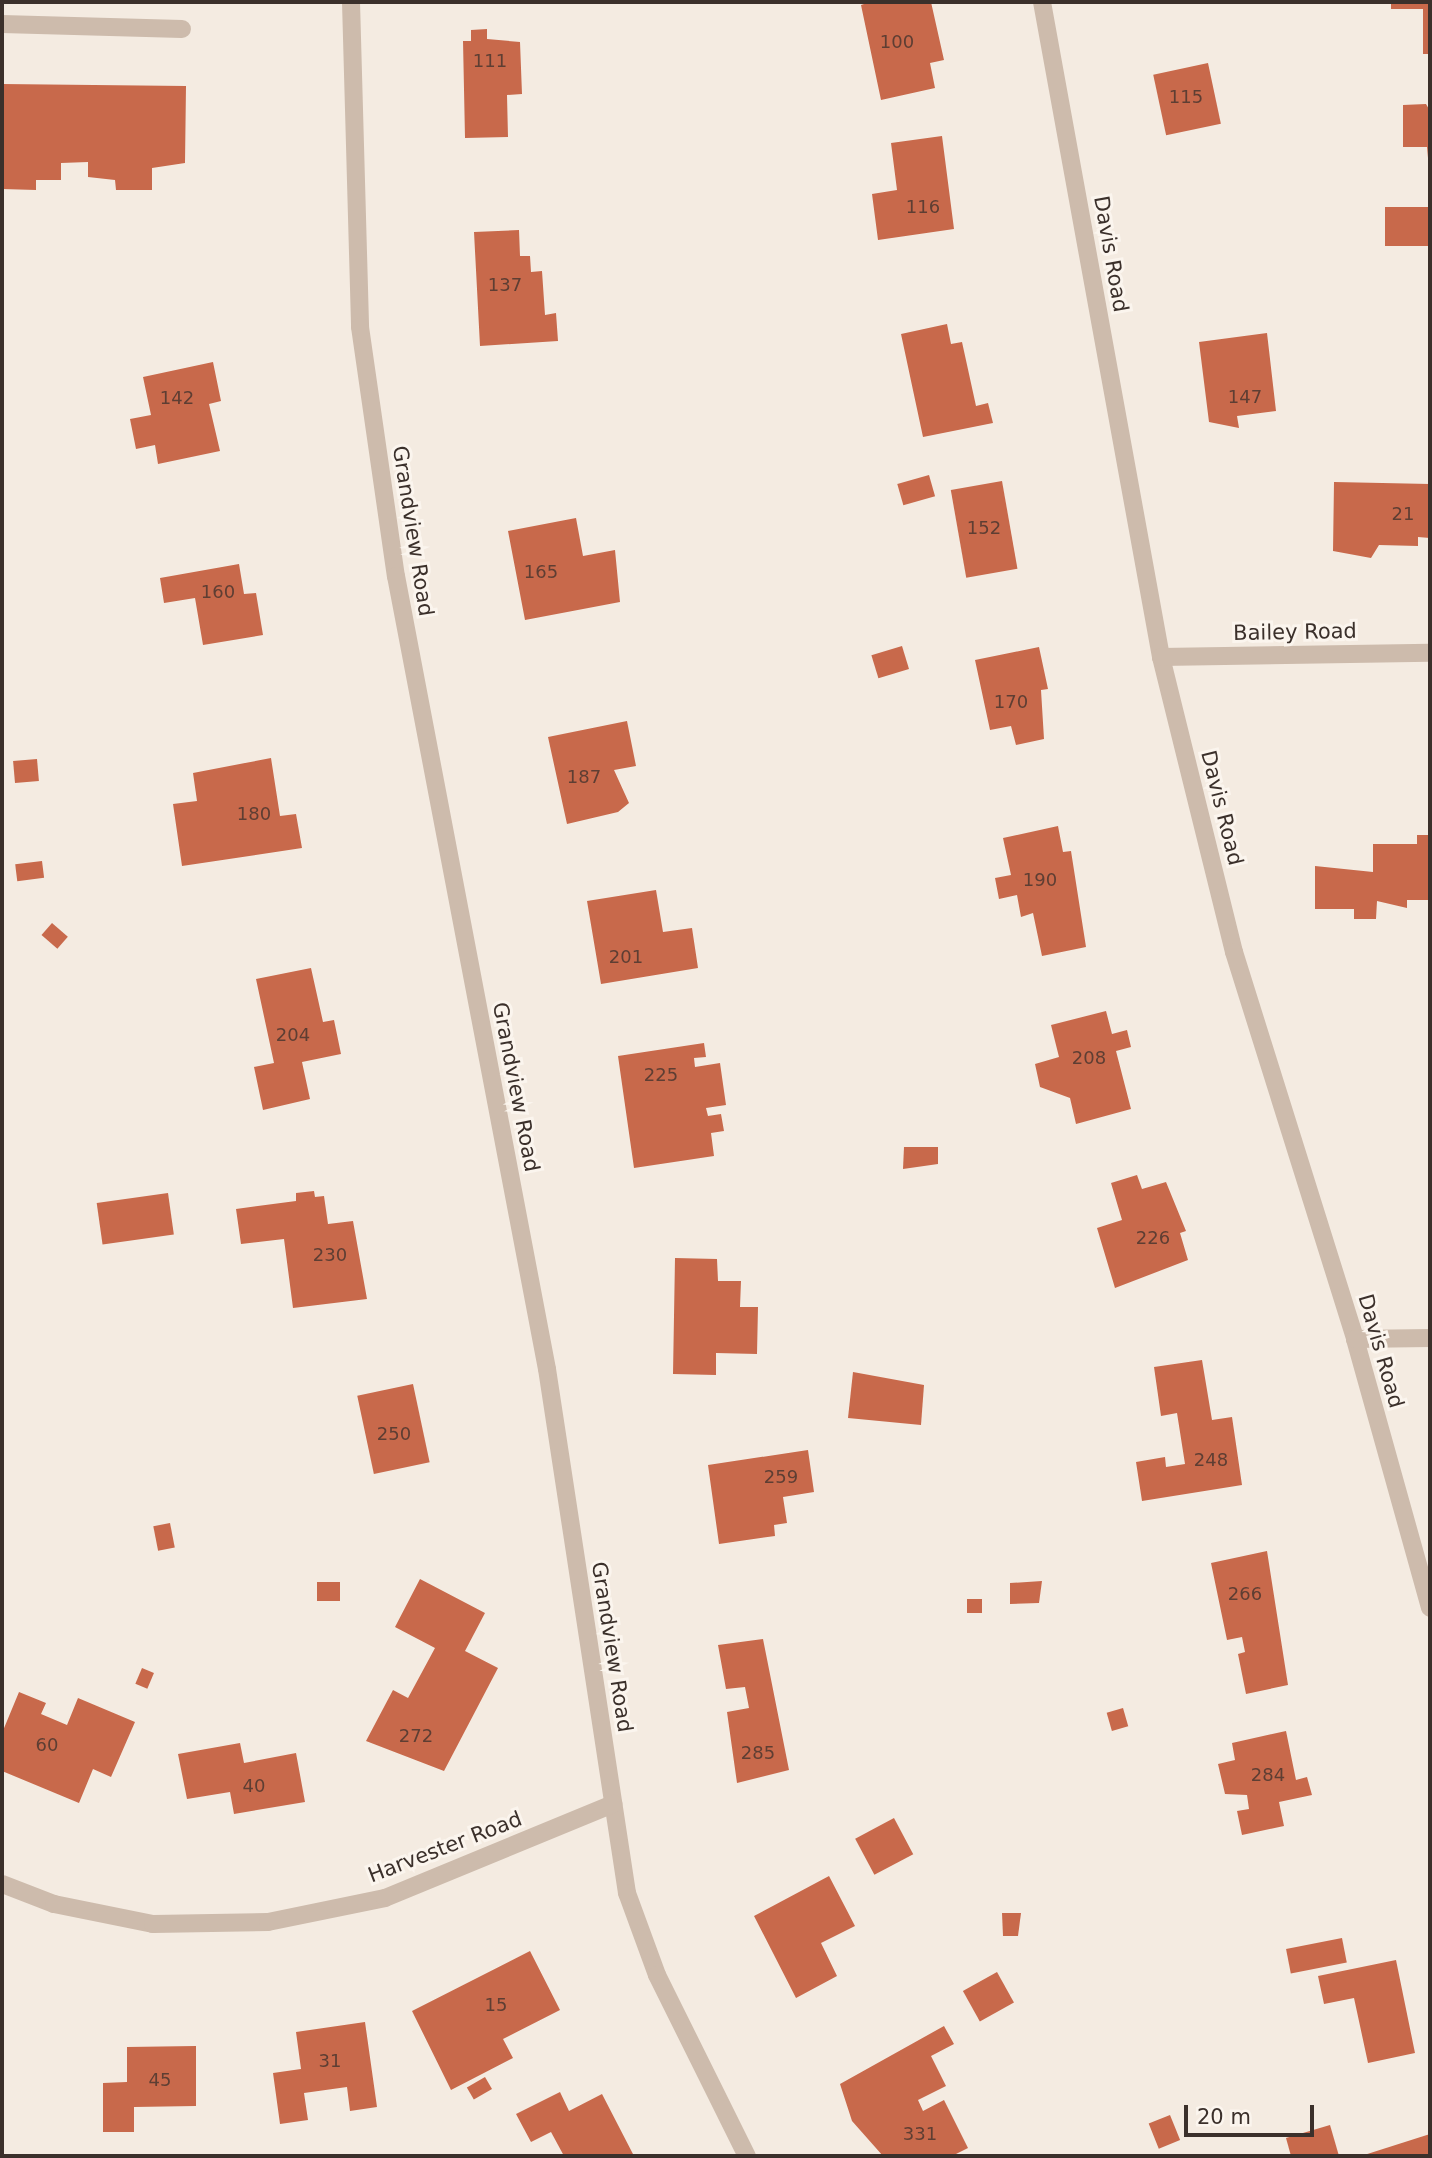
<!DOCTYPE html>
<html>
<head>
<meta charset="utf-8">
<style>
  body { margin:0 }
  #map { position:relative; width:1432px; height:2158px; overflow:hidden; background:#f4ebe1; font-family:"DejaVu Sans",sans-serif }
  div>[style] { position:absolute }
  .building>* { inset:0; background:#c8694b; transform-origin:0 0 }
  .street>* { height:18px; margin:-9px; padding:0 9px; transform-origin:9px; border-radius:9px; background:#cdbbac }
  span { translate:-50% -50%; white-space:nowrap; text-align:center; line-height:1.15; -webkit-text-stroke:6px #fbf5ee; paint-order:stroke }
  .number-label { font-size:18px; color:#5e3e33 }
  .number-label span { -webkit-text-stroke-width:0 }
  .street-label { font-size:21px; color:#3b302b }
  .frame { position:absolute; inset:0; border:4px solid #3b302b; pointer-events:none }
  .scale { position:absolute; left:1184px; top:2105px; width:130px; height:32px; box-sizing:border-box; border:4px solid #3b302b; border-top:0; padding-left:9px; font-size:21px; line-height:24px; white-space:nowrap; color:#3b302b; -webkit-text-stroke:5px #fbf5ee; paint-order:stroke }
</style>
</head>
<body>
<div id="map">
  <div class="building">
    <i style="clip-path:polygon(870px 2px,931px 2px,944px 60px,930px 63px,935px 88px,881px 100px,861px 5px)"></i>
    <i style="clip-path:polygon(1391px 2px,1430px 2px,1430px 54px,1423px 54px,1423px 9px,1391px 9px)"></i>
    <i style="clip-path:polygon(487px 29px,487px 39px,520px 42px,522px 94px,507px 95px,508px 137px,465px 138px,463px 41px,471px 41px,471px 30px)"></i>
    <i style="left:1208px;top:63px;width:62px;height:56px;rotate:78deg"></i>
    <i style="clip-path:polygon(2px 84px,186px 86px,185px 163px,152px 168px,152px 190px,116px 190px,115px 180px,88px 177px,88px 162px,61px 163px,61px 180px,36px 180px,36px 190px,2px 189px)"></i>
    <i style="clip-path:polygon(1426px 104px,1430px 111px,1430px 180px,1427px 147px,1403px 147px,1403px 105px)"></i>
    <i style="clip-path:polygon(942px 136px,954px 229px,878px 240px,872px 194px,897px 190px,891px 143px)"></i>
    <i style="left:1385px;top:207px;width:45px;height:39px"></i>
    <i style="clip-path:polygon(519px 230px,520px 256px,530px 256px,531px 272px,542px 271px,545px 315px,556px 313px,558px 341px,480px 346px,474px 232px)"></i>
    <i style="clip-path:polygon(947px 324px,951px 344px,962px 342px,976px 406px,988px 403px,993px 423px,923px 437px,901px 334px)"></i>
    <i style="clip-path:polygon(1267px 333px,1276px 411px,1237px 416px,1239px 428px,1209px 422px,1199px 342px)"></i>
    <i style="clip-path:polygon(213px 362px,221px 401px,209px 404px,220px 451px,158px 464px,155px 445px,136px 449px,130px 419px,151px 415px,143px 377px)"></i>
    <i style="left:929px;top:475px;width:22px;height:33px;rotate:74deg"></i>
    <i style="left:1002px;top:481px;width:89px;height:52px;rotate:80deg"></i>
    <i style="clip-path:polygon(1334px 482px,1430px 484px,1430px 538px,1418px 537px,1418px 546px,1379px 545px,1371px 558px,1333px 551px)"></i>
    <i style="clip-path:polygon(576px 518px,583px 556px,615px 550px,620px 602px,525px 620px,508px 531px)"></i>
    <i style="clip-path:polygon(239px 564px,244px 594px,256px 593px,263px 635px,203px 645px,195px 598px,164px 603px,160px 578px)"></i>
    <i style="left:902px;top:646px;width:24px;height:32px;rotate:73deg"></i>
    <i style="clip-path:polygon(1039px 647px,1048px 689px,1041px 690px,1044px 739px,1016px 745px,1011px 726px,990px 730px,975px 660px)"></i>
    <i style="clip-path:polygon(627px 721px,636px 766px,614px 770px,629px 803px,618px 812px,567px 824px,548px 737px)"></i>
    <i style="clip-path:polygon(271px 758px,280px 816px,296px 814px,302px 848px,182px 866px,173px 804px,197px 801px,193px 773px)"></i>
    <i style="left:37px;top:759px;width:22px;height:24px;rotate:85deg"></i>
    <i style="clip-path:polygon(1058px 826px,1063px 852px,1071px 851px,1086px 947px,1042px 956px,1033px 913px,1021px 917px,1017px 895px,999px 899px,995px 878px,1011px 875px,1003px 838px)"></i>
    <i style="clip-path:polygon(1417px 835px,1430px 835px,1430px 900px,1407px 900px,1407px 908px,1377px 901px,1376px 919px,1354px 919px,1354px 909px,1315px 909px,1315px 866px,1373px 872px,1373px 844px,1417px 844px)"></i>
    <i style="left:42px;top:861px;width:17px;height:27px;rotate:83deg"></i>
    <i style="clip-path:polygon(656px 890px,663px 932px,692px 928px,698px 968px,601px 984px,587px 901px)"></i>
    <i style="left:52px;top:923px;width:21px;height:16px;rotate:41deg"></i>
    <i style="clip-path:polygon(311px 968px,323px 1022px,334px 1020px,341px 1054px,302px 1062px,310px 1099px,263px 1110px,254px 1067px,274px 1063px,256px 979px)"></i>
    <i style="clip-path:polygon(1106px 1011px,1112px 1034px,1127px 1030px,1131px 1047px,1116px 1051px,1131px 1109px,1076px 1124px,1070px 1098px,1040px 1087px,1035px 1064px,1059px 1057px,1051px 1025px)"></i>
    <i style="clip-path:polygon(704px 1043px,706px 1057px,694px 1058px,695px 1067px,720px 1063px,726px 1105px,706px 1108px,708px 1116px,721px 1114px,724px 1131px,711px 1133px,714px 1156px,634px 1168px,618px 1056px)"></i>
    <i style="clip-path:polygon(904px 1147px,938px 1147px,938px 1164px,903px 1169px)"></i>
    <i style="clip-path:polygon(1137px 1175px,1142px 1189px,1166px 1182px,1186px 1231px,1180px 1233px,1188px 1260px,1115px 1288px,1097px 1228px,1122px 1220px,1111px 1183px)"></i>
    <i style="clip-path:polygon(314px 1191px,315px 1197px,324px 1196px,328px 1224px,353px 1221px,367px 1299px,293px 1308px,284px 1239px,241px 1244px,236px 1209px,296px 1201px,296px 1193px)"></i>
    <i style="left:168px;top:1193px;width:42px;height:72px;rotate:82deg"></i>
    <i style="clip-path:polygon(675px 1258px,717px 1259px,718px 1281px,741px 1281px,740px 1307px,758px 1307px,757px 1354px,716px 1353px,716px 1375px,673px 1374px)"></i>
    <i style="clip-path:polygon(1202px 1360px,1212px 1420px,1232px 1417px,1242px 1485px,1142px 1501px,1136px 1462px,1165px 1457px,1166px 1467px,1185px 1464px,1177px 1413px,1161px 1416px,1154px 1367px)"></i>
    <i style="clip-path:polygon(853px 1372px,924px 1385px,921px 1425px,848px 1418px)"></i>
    <i style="left:413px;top:1384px;width:80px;height:57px;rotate:78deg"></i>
    <i style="clip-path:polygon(808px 1450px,814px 1492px,783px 1497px,787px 1523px,774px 1525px,775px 1536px,719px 1544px,708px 1465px)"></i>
    <i style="left:170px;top:1523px;width:25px;height:17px;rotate:79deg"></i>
    <i style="clip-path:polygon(1267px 1551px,1288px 1685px,1246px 1694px,1238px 1654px,1245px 1652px,1242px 1637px,1227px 1640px,1211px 1563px)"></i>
    <i style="clip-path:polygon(420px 1579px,485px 1613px,465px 1651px,498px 1668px,444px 1771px,366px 1741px,393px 1690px,408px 1698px,435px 1648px,395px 1627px)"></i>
    <i style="clip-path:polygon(1042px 1581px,1039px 1603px,1010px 1604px,1010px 1583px)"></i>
    <i style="left:317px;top:1582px;width:23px;height:19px"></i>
    <i style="left:967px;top:1599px;width:15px;height:14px"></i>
    <i style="clip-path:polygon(763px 1639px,789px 1770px,737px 1783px,727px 1712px,749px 1708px,745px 1687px,726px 1689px,718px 1645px)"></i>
    <i style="left:142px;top:1668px;width:13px;height:17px;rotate:23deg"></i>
    <i style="clip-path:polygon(19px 1692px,46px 1703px,41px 1714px,67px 1725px,78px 1698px,135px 1722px,111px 1777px,93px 1769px,79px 1803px,2px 1771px,2px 1733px)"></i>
    <i style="left:1123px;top:1708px;width:19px;height:17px;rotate:74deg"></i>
    <i style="clip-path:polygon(1286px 1731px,1296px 1780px,1307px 1777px,1312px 1795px,1279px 1802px,1284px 1826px,1242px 1835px,1237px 1811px,1249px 1809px,1247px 1795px,1225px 1794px,1218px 1764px,1235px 1760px,1232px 1743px)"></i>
    <i style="clip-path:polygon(240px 1743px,244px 1763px,296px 1753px,305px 1802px,234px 1814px,230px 1792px,187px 1799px,178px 1754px)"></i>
    <i style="left:894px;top:1818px;width:41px;height:44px;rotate:62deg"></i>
    <i style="clip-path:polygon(829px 1876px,855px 1926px,821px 1943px,837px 1976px,796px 1998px,754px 1916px)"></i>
    <i style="clip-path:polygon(1002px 1913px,1021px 1913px,1018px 1936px,1003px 1936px)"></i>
    <i style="left:1342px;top:1938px;width:25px;height:57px;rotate:79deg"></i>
    <i style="clip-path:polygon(530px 1951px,560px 2010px,503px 2039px,513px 2058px,451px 2090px,412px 2011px)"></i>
    <i style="clip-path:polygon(1396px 1960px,1415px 2053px,1368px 2063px,1354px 1998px,1324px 2004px,1318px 1976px)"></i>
    <i style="left:997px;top:1972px;width:35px;height:39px;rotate:61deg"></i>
    <i style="clip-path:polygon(365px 2022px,377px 2107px,350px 2111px,347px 2087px,304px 2093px,308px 2120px,280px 2124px,273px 2073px,301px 2069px,296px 2032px)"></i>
    <i style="clip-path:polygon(944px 2026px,954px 2044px,931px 2056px,946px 2086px,918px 2100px,923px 2111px,944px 2100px,968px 2148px,952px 2156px,883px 2156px,852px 2121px,840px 2084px)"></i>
    <i style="clip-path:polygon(196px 2046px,196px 2106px,134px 2107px,134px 2132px,103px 2132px,103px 2083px,127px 2082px,127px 2047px)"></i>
    <i style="left:485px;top:2077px;width:14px;height:21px;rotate:60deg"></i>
    <i style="clip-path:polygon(560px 2092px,569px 2111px,602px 2094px,634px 2156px,564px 2156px,551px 2132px,531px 2142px,516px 2114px)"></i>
    <i style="left:1170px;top:2115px;width:27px;height:23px;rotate:68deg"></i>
    <i style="clip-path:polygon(1330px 2125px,1339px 2156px,1291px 2156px,1286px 2138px)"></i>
    <i style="clip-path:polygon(1430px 2134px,1430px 2156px,1361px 2156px)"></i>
  </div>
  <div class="street">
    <i style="left:351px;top:2px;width:325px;rotate:88.4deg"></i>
    <i style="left:360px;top:327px;width:252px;rotate:81.8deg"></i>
    <i style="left:396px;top:576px;width:807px;rotate:79.22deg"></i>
    <i style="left:547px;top:1369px;width:530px;rotate:81.32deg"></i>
    <i style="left:627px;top:1893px;width:87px;rotate:69.9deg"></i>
    <i style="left:657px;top:1975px;width:202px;rotate:63.6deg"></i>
    <i style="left:1042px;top:2px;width:666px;rotate:79.7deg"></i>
    <i style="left:1161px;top:657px;width:304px;rotate:76.1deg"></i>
    <i style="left:1234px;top:952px;width:405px;rotate:72.6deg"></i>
    <i style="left:1355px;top:1339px;width:279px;rotate:74.4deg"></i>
    <i style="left:2px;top:24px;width:180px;rotate:1.6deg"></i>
    <i style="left:1161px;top:657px;width:269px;rotate:-0.9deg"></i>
    <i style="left:1355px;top:1339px;width:75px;rotate:-0.8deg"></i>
    <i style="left:2px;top:1884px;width:56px;rotate:21deg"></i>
    <i style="left:54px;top:1904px;width:101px;rotate:11.4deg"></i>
    <i style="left:153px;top:1924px;width:115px;rotate:-1deg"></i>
    <i style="left:268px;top:1922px;width:119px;rotate:-11.6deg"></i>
    <i style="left:385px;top:1898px;width:247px;rotate:-22.4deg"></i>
  </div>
  <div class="number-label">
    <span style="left:897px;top:42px">100</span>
    <span style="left:490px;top:61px">111</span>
    <span style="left:1186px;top:97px">115</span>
    <span style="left:923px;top:207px">116</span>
    <span style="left:505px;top:285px">137</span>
    <span style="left:1245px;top:397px">147</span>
    <span style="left:177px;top:398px">142</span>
    <span style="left:1403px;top:514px">21</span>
    <span style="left:984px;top:528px">152</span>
    <span style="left:541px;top:572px">165</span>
    <span style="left:218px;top:592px">160</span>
    <span style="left:1011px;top:702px">170</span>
    <span style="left:584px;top:777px">187</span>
    <span style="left:254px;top:814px">180</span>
    <span style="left:1040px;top:880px">190</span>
    <span style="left:626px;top:957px">201</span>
    <span style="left:293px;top:1035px">204</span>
    <span style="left:1089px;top:1058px">208</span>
    <span style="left:661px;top:1075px">225</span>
    <span style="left:1153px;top:1238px">226</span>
    <span style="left:330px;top:1255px">230</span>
    <span style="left:394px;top:1434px">250</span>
    <span style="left:1211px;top:1460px">248</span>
    <span style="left:781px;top:1477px">259</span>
    <span style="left:1245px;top:1594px">266</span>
    <span style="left:416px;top:1736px">272</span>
    <span style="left:47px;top:1745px">60</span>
    <span style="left:758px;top:1753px">285</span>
    <span style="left:1268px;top:1775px">284</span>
    <span style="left:254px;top:1786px">40</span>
    <span style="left:496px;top:2005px">15</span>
    <span style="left:330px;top:2061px">31</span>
    <span style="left:160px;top:2080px">45</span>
    <span style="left:920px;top:2134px">331</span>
  </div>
  <div class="street-label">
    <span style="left:1111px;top:254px;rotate:80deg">Davis Road</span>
    <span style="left:413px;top:531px;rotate:81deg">Grandview Road</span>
    <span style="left:1295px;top:632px;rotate:-1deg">Bailey Road</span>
    <span style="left:1222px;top:808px;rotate:76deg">Davis Road</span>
    <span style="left:516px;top:1087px;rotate:79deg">Grandview Road</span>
    <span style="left:1381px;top:1351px;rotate:74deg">Davis Road</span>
    <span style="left:612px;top:1647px;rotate:81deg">Grandview Road</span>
    <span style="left:445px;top:1847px;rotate:-21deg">Harvester Road</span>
  </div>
  <div class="frame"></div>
  <div class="scale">20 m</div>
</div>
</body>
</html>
